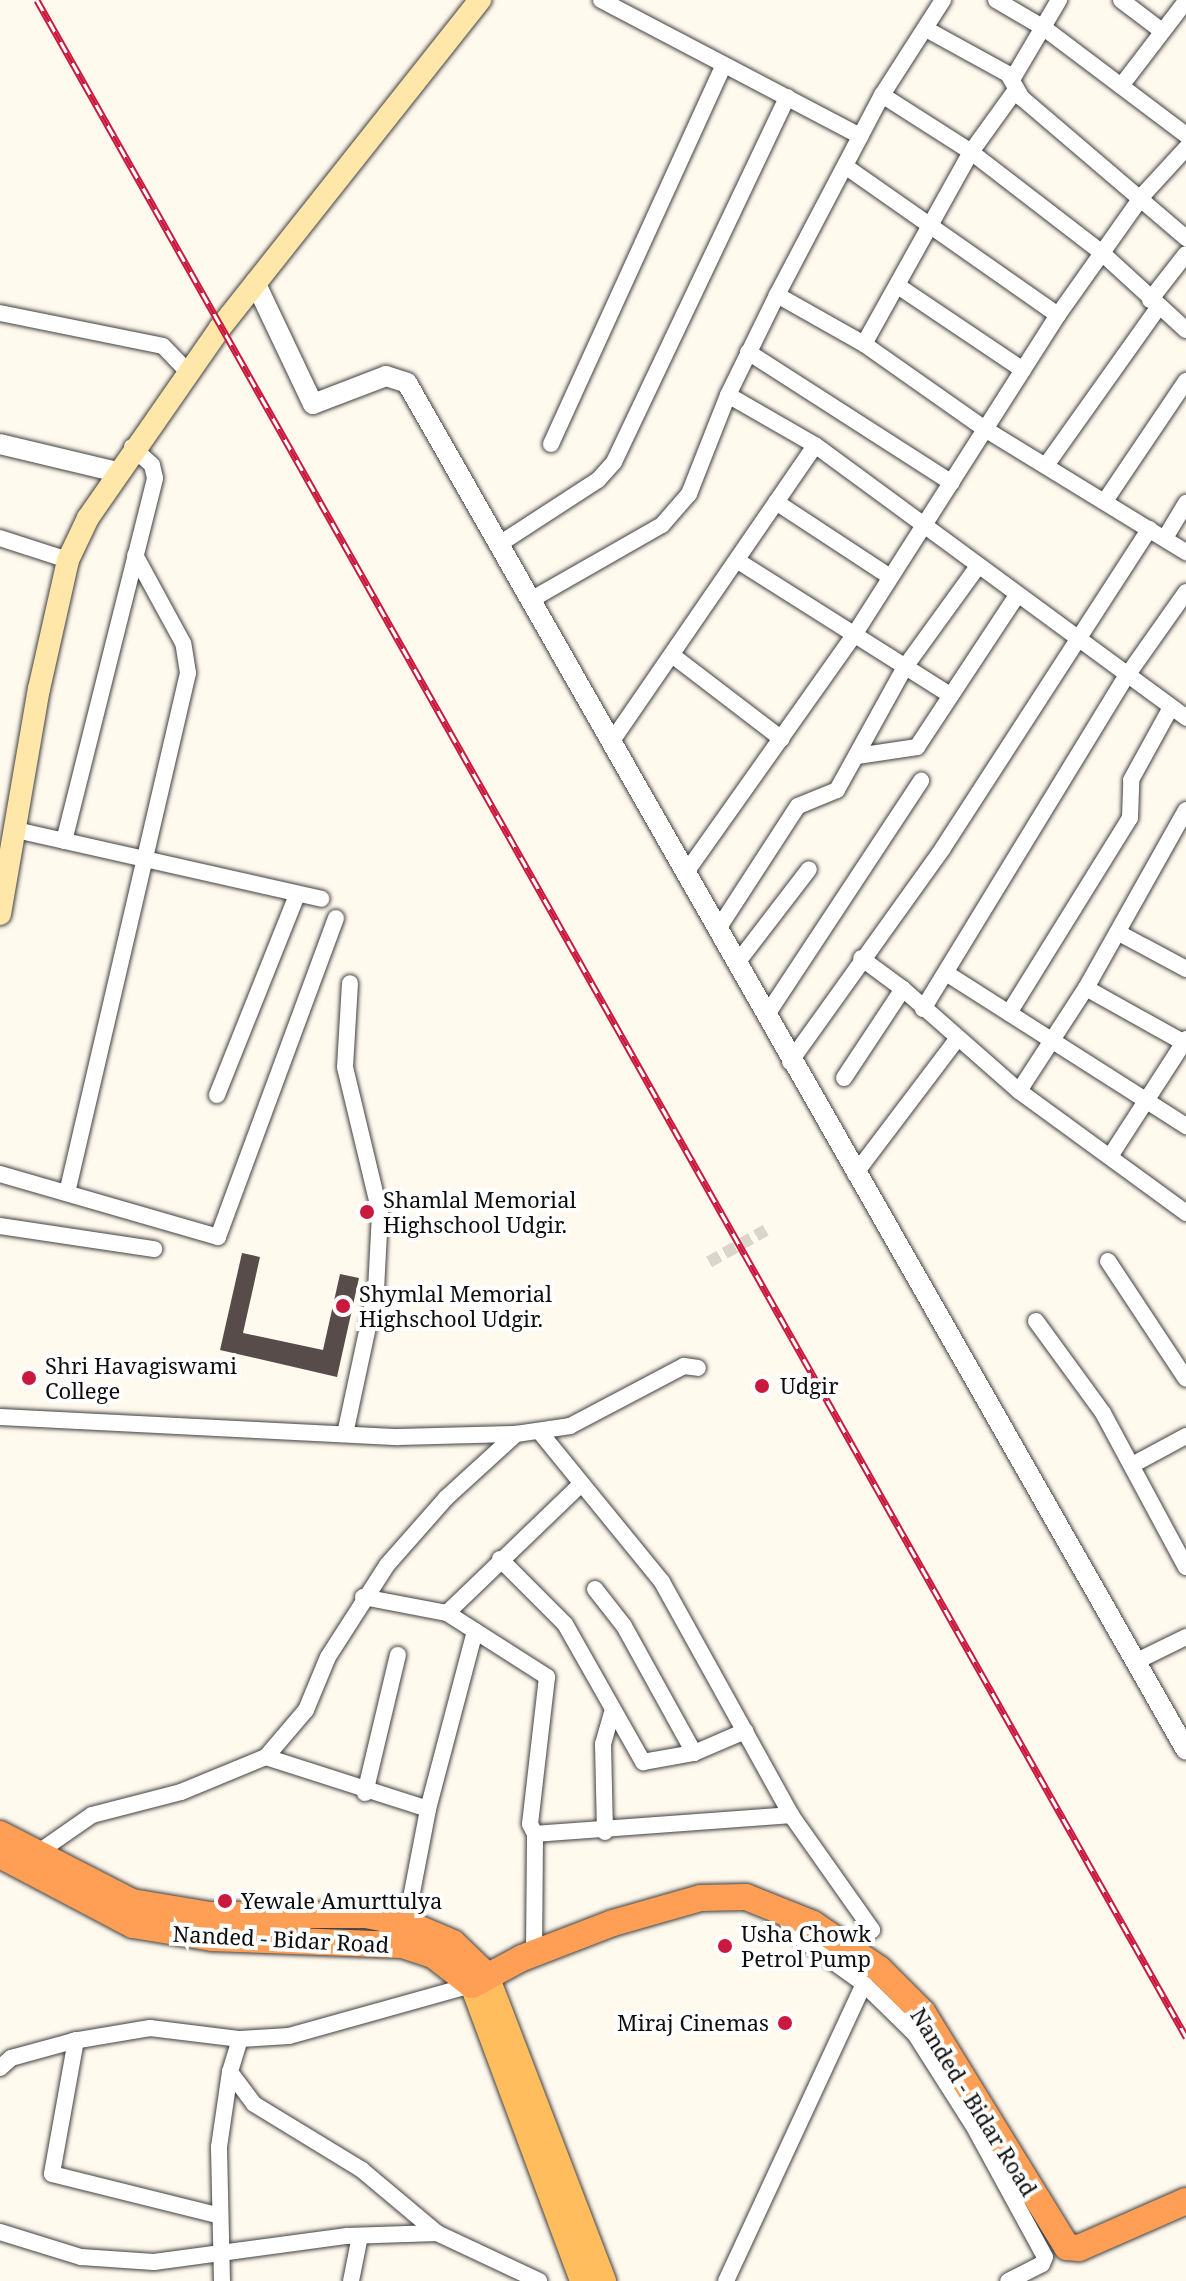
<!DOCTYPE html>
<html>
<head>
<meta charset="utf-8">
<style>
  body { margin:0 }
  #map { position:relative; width:1186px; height:2281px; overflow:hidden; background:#fff9ee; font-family:"Noto Serif",serif }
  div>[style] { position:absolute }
  .building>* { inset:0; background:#574c49 }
  .pedestrian-tunnel>* { height:12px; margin-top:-6px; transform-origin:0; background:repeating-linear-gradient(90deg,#dbd6cc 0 12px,transparent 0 18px) }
  .roads { filter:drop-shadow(0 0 2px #414141) drop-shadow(0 0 2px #414141) }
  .minor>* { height:16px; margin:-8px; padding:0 8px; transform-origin:8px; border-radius:8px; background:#fff }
  .tertiary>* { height:20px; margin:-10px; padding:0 10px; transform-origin:10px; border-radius:10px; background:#fff }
  .secondary>* { height:22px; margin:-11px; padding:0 11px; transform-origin:11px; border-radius:11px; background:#ffe7a9 }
  .primary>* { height:24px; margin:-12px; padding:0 12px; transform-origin:12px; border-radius:12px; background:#ffbd5e }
  .trunk>* { height:26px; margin:-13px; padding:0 13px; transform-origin:13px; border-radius:13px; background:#ff9e55 }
  .rail>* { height:7px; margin-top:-3.5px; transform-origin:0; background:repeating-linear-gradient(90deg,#fff 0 12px,#cb183e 0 24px); box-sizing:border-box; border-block:2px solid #cb183e }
  .dots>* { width:22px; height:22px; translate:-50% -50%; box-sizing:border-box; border:4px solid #fff; border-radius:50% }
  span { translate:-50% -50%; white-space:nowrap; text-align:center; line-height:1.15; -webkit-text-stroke:8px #fff; paint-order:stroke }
  .poi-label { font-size:22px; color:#0e0e0e }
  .left { translate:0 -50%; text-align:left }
  .right { translate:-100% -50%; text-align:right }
  .street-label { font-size:22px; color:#0e0e0e }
</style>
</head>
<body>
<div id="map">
  <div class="building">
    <i style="clip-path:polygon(242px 1253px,260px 1257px,243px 1333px,323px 1350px,340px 1274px,359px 1278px,337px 1377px,220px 1350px)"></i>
  </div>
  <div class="pedestrian-tunnel">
    <i style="left:709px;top:1262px;width:65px;rotate:-29.3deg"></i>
  </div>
  <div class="roads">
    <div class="minor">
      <i style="left:601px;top:0;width:293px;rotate:27.7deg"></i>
      <i style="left:996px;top:0;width:56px;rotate:30.3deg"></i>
      <i style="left:1044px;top:28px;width:178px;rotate:37deg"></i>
      <i style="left:1121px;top:0;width:51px;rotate:37.1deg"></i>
      <i style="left:926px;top:29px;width:94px;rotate:28.8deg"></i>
      <i style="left:1008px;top:74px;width:28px;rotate:60deg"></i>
      <i style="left:1022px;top:98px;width:216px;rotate:40.5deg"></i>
      <i style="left:1013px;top:78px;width:91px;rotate:-59.5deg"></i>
      <i style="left:1121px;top:86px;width:107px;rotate:-52.6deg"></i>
      <i style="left:882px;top:95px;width:106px;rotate:32.6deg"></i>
      <i style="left:971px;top:152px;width:165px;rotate:37.6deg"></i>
      <i style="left:1102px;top:253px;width:114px;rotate:42.5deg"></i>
      <i style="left:845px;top:166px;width:260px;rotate:35deg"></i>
      <i style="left:901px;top:288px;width:147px;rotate:33.9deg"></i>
      <i style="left:777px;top:295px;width:100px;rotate:29.4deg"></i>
      <i style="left:864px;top:344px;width:148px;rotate:35.1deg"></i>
      <i style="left:985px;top:429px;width:236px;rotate:31.5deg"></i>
      <i style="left:1150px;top:300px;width:58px;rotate:-52deg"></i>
      <i style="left:0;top:313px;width:166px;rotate:11.4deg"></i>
      <i style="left:163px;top:346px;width:37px;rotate:46deg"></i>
      <i style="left:864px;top:344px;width:220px;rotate:-60.9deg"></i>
      <i style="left:971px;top:152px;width:75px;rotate:-54.2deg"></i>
      <i style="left:748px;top:352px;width:242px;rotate:32.7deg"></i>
      <i style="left:728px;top:395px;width:100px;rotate:29.9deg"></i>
      <i style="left:815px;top:445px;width:461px;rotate:36.3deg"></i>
      <i style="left:551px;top:444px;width:415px;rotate:-65.5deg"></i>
      <i style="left:1047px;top:464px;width:191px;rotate:-54.6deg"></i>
      <i style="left:1105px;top:501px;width:145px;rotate:-56deg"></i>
      <i style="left:776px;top:502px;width:136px;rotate:33.3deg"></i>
      <i style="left:0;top:538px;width:71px;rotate:17.9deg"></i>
      <i style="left:1165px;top:538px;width:41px;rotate:-59deg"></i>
      <i style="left:501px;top:543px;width:116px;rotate:-33deg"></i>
      <i style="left:598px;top:480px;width:24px;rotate:-48deg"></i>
      <i style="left:614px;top:462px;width:404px;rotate:-64.6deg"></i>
      <i style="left:738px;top:561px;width:249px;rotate:32.3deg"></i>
      <i style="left:534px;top:598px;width:147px;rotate:-29.7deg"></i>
      <i style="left:662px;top:525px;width:41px;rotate:-48.9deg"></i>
      <i style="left:689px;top:494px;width:106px;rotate:-68.5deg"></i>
      <i style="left:728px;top:395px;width:111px;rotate:-63.9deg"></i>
      <i style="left:777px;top:295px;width:226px;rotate:-62.3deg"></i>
      <i style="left:882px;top:95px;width:113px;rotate:-57.3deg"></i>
      <i style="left:672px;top:655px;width:138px;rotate:37.4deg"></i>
      <i style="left:614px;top:738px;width:355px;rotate:-55.5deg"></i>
      <i style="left:857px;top:756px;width:61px;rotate:-8.5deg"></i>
      <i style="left:917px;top:747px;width:180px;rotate:-56.6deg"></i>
      <i style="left:16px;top:830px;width:313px;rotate:12.7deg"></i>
      <i style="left:64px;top:841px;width:374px;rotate:-75.9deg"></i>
      <i style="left:155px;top:478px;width:13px;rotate:-103deg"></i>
      <i style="left:152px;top:465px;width:27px;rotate:-138deg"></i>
      <i style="left:687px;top:871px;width:289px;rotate:-54.7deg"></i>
      <i style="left:854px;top:635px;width:379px;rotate:-57.5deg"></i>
      <i style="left:1058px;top:315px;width:147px;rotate:-54.7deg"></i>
      <i style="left:1143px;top:195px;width:64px;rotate:-47.5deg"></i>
      <i style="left:718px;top:929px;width:147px;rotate:-57deg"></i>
      <i style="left:798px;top:806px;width:42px;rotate:-22.3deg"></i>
      <i style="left:837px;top:790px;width:141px;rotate:-61.1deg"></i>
      <i style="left:905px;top:667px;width:121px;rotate:-54.1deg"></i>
      <i style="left:1119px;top:933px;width:76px;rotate:28.2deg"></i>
      <i style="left:737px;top:963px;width:118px;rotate:-52.5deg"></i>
      <i style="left:946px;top:973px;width:285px;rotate:32.5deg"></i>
      <i style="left:1086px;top:988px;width:115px;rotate:29.2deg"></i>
      <i style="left:903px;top:989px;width:154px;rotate:41.3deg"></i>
      <i style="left:1019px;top:1091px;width:207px;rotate:36.1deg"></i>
      <i style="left:923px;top:1009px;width:389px;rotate:-58.6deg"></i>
      <i style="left:1126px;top:677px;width:104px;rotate:-54.8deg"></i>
      <i style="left:1009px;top:1013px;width:229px;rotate:-58.2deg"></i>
      <i style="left:1130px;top:818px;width:38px;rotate:-88deg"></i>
      <i style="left:1131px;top:780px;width:81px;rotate:-61.2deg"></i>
      <i style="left:766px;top:1016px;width:282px;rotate:-56.6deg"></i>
      <i style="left:790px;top:1062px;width:263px;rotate:-54.4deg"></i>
      <i style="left:943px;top:848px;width:380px;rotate:-57.1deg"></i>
      <i style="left:844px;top:1078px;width:107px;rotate:-56.5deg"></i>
      <i style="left:903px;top:989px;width:52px;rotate:-143.6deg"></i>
      <i style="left:1019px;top:1091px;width:123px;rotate:-57deg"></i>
      <i style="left:1086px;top:988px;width:204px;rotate:-60.7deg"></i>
      <i style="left:217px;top:1095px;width:215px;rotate:-68.2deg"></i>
      <i style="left:1111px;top:1155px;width:138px;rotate:-57.1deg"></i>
      <i style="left:0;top:1174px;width:227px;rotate:16.1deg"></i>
      <i style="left:218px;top:1237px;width:340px;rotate:-69.7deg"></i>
      <i style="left:855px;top:1174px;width:169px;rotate:-52.9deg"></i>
      <i style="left:67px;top:1193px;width:534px;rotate:-76.9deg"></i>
      <i style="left:188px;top:673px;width:30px;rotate:-99deg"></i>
      <i style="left:183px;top:643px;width:100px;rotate:-118.6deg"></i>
      <i style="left:0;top:1226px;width:156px;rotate:8.5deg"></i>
      <i style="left:1108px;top:1261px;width:141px;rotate:56.5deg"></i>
      <i style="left:1036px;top:1321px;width:114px;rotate:53.9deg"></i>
      <i style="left:1103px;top:1413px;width:175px;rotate:61.7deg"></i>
      <i style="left:0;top:1417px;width:399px;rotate:2.9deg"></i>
      <i style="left:398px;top:1437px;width:118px;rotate:-1.5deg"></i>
      <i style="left:516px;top:1434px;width:55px;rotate:-8.4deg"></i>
      <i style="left:570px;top:1426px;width:129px;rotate:-27.8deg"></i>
      <i style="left:684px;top:1366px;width:14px;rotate:8deg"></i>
      <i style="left:539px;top:1431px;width:195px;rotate:50.8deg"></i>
      <i style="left:662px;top:1582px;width:266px;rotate:61deg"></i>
      <i style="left:791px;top:1815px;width:141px;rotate:54.8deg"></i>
      <i style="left:345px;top:1434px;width:147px;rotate:-77.9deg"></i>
      <i style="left:376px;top:1290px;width:77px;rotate:-87deg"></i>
      <i style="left:380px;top:1213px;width:150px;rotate:-103.5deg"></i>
      <i style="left:345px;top:1067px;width:84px;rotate:-86.6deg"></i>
      <i style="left:1134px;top:1464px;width:59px;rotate:-28.3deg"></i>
      <i style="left:500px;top:1559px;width:92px;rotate:45deg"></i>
      <i style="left:565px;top:1624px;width:159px;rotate:60.5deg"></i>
      <i style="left:643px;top:1762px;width:52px;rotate:-10deg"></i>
      <i style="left:694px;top:1753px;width:56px;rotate:-23.3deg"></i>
      <i style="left:595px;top:1589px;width:47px;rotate:51.9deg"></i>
      <i style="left:624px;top:1626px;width:145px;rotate:61.1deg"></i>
      <i style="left:363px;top:1597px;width:86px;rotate:10.8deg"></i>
      <i style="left:447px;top:1613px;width:119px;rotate:32.6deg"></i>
      <i style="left:547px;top:1677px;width:148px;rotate:96.6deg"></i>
      <i style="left:530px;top:1824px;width:11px;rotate:63deg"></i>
      <i style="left:535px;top:1834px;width:257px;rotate:-4.2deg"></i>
      <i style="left:447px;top:1613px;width:185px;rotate:-43.9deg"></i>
      <i style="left:1135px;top:1662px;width:57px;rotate:-26.1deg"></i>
      <i style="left:266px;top:1757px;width:170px;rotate:17.8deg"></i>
      <i style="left:365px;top:1793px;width:142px;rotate:-76.6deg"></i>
      <i style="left:605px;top:1832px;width:88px;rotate:-91.3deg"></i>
      <i style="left:603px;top:1744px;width:36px;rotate:-74deg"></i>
      <i style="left:33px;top:1856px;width:72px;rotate:-34.8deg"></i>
      <i style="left:92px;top:1815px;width:92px;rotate:-14.5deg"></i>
      <i style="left:181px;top:1792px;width:92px;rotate:-22.4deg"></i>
      <i style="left:266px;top:1757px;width:62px;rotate:-49.6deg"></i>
      <i style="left:306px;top:1710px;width:57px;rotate:-67.5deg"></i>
      <i style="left:328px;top:1657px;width:109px;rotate:-57.3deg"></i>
      <i style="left:387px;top:1565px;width:89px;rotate:-48.6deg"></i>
      <i style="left:446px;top:1498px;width:95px;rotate:-42.4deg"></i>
      <i style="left:781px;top:1913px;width:31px;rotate:53deg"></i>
      <i style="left:800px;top:1938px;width:79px;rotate:35.7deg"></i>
      <i style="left:864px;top:1984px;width:71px;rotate:44.4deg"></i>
      <i style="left:915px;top:2034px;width:108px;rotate:57.5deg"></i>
      <i style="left:973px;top:2125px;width:150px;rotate:61.4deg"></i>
      <i style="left:1045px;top:2257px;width:8px;rotate:113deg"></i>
      <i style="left:1042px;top:2264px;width:38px;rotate:153deg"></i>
      <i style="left:405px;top:1929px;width:122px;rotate:-79.1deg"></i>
      <i style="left:428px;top:1809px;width:184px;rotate:-75.2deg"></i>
      <i style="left:534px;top:1953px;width:119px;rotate:-89.5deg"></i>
      <i style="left:240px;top:2039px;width:34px;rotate:107deg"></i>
      <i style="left:230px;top:2072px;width:40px;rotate:53deg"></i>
      <i style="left:254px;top:2104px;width:127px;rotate:31.4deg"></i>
      <i style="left:362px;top:2170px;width:98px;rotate:40deg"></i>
      <i style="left:76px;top:2040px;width:136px;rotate:100.2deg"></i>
      <i style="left:52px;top:2174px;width:173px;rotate:14deg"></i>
      <i style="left:0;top:2068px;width:15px;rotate:-42deg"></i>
      <i style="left:11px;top:2058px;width:64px;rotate:-15.3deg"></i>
      <i style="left:73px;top:2041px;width:78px;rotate:-9.6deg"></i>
      <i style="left:150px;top:2028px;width:91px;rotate:7deg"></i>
      <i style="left:240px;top:2039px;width:49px;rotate:-3.5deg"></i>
      <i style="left:289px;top:2036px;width:190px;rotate:-15.6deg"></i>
      <i style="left:0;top:2232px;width:85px;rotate:17.2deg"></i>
      <i style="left:81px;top:2257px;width:73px;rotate:3.9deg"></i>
      <i style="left:154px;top:2262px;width:195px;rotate:-7.7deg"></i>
      <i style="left:347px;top:2236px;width:90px;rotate:-1.9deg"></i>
      <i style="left:437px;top:2233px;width:113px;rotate:25.2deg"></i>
      <i style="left:222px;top:2281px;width:134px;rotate:-91.3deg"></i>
      <i style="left:219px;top:2147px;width:76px;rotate:-81.7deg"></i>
      <i style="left:351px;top:2281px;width:46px;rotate:-78.7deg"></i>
      <i style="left:726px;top:2281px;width:327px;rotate:-65.1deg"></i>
    </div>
    <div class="tertiary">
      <i style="left:255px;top:282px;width:135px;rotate:64.6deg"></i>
      <i style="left:313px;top:404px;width:78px;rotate:-21deg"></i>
      <i style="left:386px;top:376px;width:22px;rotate:18deg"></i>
      <i style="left:407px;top:383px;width:1573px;rotate:60.32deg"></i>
      <i style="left:0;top:444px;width:120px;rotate:13.5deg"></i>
    </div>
    <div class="secondary">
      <i style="left:0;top:914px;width:228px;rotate:-80.2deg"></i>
      <i style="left:39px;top:689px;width:132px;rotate:-77.3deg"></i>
      <i style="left:68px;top:560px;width:47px;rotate:-64.5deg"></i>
      <i style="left:88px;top:518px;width:231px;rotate:-55.2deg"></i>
      <i style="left:220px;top:328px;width:419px;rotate:-51.6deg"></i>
    </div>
    <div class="primary">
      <i style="left:487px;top:1976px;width:327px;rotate:69deg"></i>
      <i style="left:472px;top:1985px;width:316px;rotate:69.6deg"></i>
    </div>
    <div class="trunk">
      <i style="left:0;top:1834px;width:148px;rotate:27.3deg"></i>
      <i style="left:132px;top:1902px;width:79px;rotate:9.5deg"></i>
      <i style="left:210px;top:1915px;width:156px"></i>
      <i style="left:366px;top:1915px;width:41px;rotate:11.3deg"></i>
      <i style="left:406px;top:1923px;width:51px;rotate:23.1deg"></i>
      <i style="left:453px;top:1943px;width:47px;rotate:44.1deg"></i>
      <i style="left:0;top:1855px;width:150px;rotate:27.8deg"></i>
      <i style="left:133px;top:1925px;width:80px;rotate:9.3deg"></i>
      <i style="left:212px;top:1938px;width:190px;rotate:2.1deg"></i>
      <i style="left:402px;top:1945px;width:33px;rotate:18deg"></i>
      <i style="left:433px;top:1955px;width:49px;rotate:37.6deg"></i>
      <i style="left:472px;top:1985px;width:57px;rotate:-28.4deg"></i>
      <i style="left:522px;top:1958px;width:97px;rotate:-21deg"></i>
      <i style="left:613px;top:1923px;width:91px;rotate:-15.9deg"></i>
      <i style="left:701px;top:1898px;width:45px;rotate:-1.3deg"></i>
      <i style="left:746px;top:1897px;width:72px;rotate:21.9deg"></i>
      <i style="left:813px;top:1924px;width:80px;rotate:34.3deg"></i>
      <i style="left:879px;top:1969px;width:62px;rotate:45deg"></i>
      <i style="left:923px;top:2013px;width:275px;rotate:58.4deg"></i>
      <i style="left:1067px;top:2247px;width:12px;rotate:5deg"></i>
      <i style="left:1079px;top:2248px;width:117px;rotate:-23.7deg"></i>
    </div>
  </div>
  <div class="rail">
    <i style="left:37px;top:0;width:2339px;rotate:60.57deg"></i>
  </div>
  <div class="dots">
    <i style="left:367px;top:1212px;background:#cb183e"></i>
    <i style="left:343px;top:1306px;background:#cb183e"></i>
    <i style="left:29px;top:1378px;background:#cb183e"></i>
    <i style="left:762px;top:1386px;background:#cb183e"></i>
    <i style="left:225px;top:1901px;background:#cb183e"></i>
    <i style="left:725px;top:1946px;background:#cb183e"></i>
    <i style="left:785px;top:2023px;background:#cb183e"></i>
  </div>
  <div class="poi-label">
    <span class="left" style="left:383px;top:1212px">Shamlal Memorial<br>Highschool Udgir.</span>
    <span class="left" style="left:359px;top:1306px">Shymlal Memorial<br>Highschool Udgir.</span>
    <span class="left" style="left:45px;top:1378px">Shri Havagiswami<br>College</span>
    <span class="left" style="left:780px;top:1386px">Udgir</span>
    <span class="left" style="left:241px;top:1901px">Yewale Amurttulya</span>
    <span class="left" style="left:741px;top:1946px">Usha Chowk<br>Petrol Pump</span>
    <span class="right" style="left:769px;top:2023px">Miraj Cinemas</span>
  </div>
  <div class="street-label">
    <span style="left:281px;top:1939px;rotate:3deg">Nanded - Bidar Road</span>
    <span style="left:974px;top:2102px;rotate:58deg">Nanded - Bidar Road</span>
  </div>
</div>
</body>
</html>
